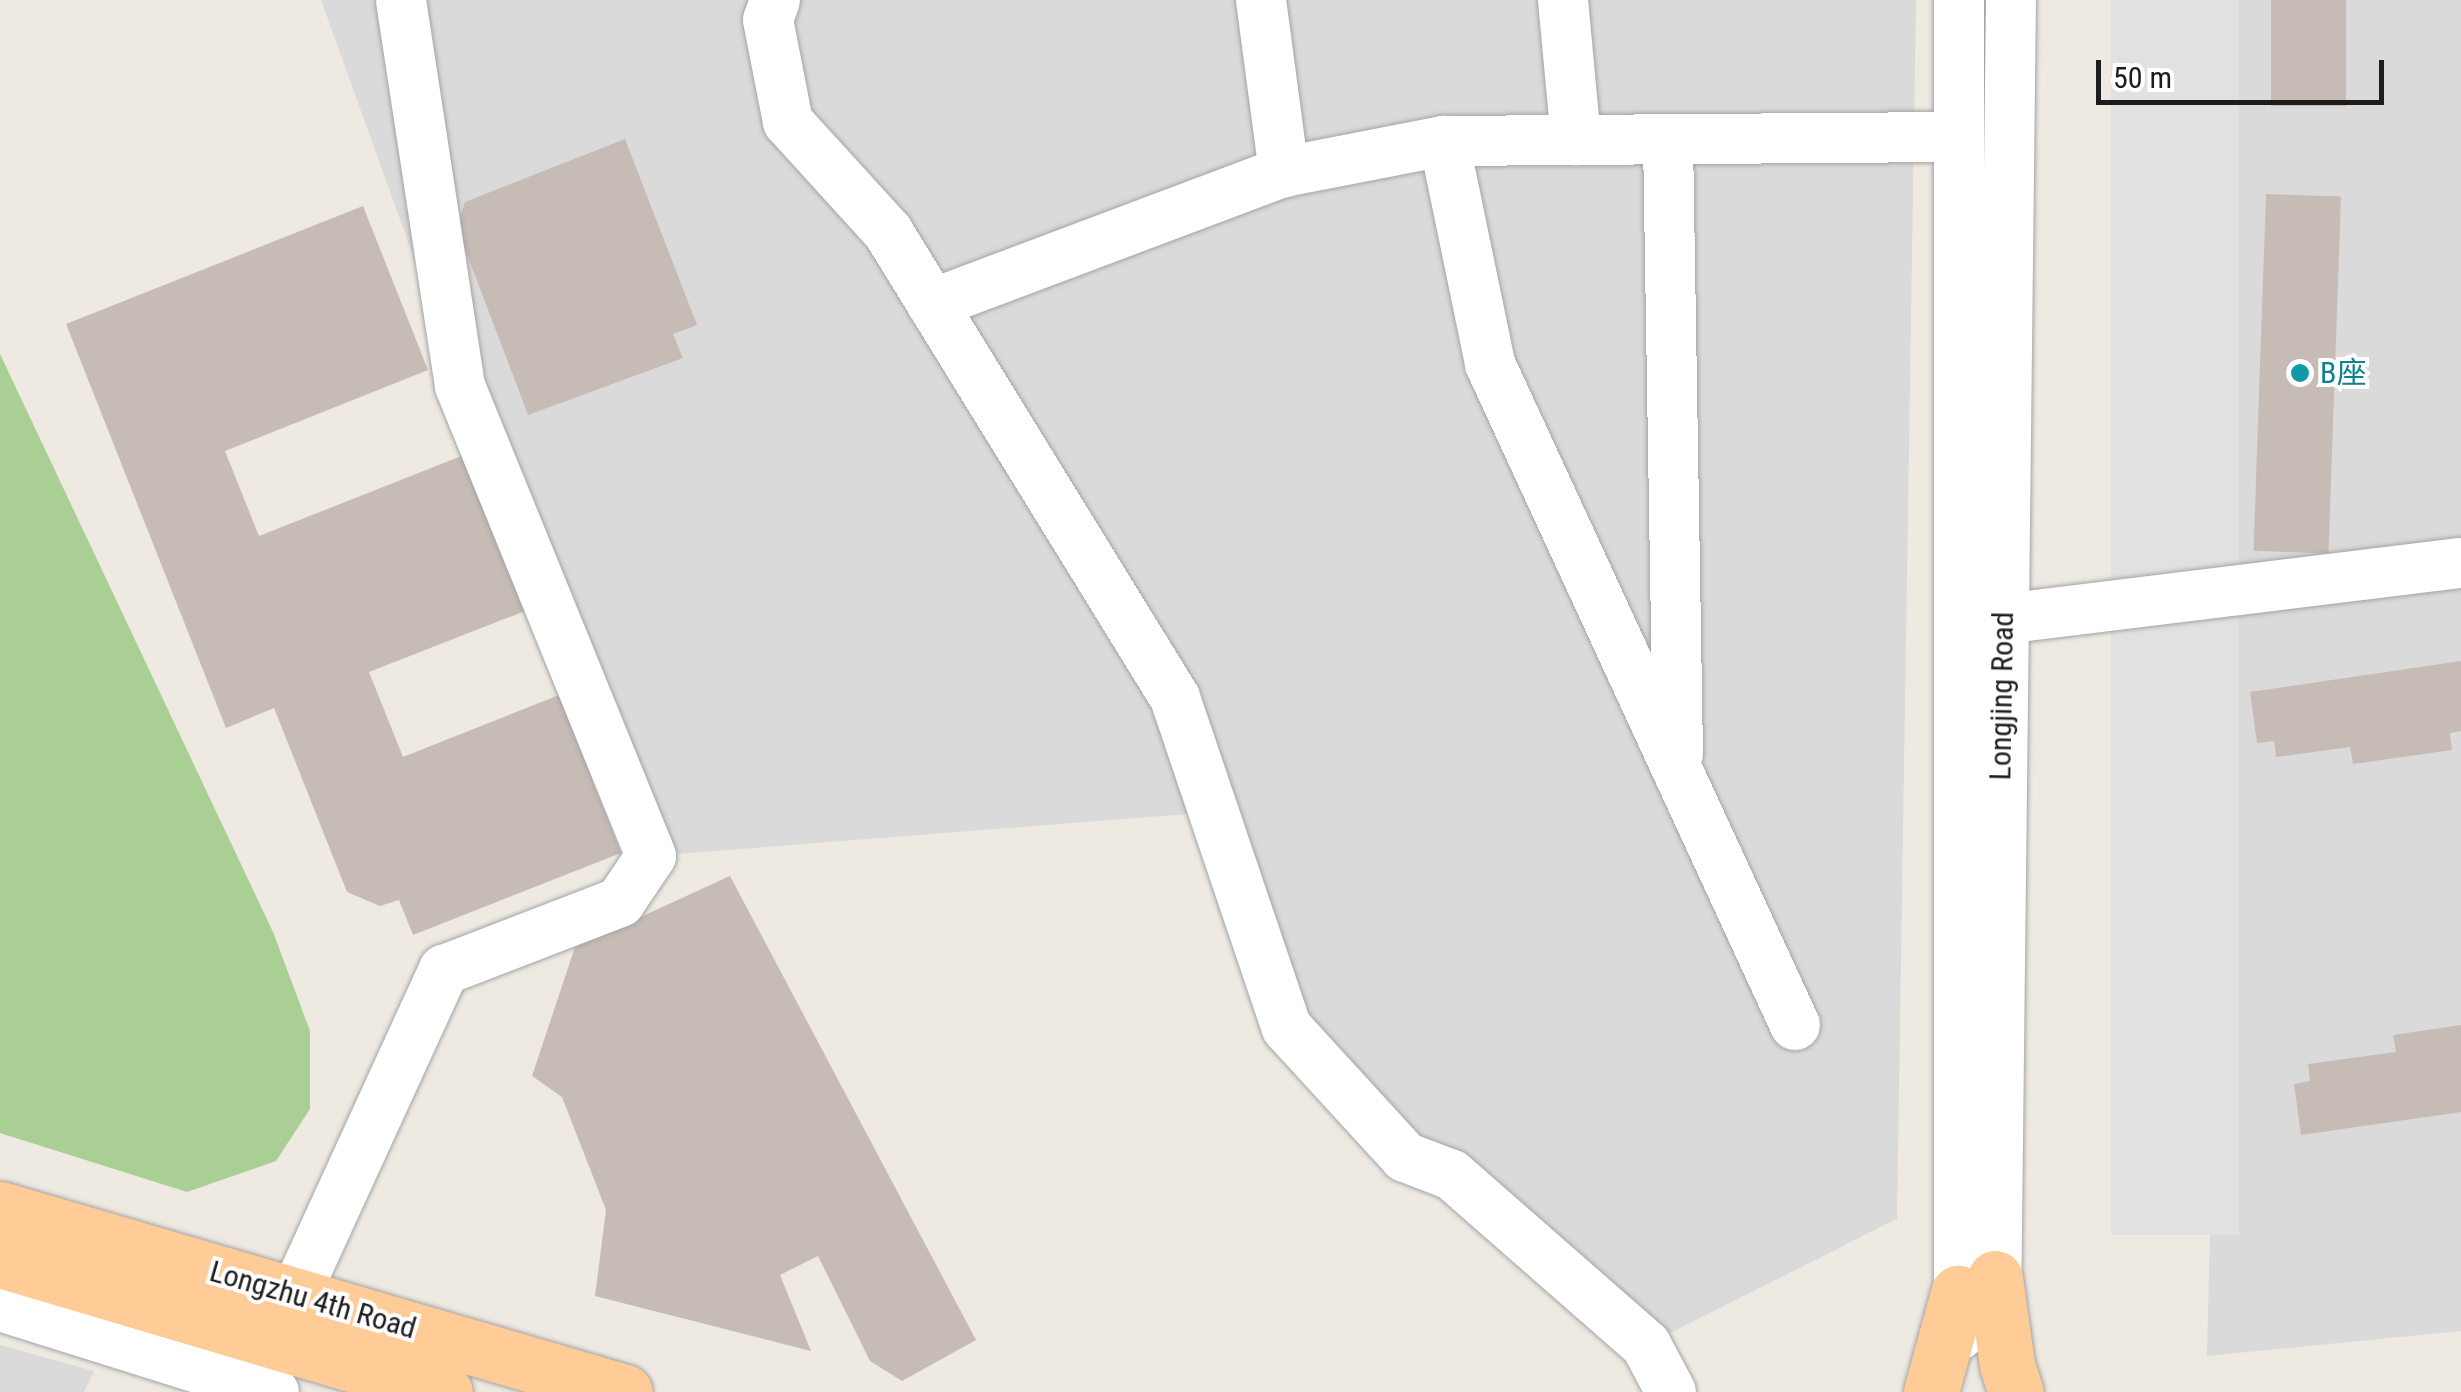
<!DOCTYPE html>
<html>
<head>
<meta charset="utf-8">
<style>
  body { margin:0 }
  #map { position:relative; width:2461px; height:1392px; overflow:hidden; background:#eeeae2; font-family:"Roboto Condensed","Noto Sans SC",sans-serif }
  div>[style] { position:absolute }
  .residential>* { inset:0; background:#dbdada }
  .forest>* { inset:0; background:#aacf95 }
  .parking>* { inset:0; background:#e1e1e1; transform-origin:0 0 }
  .building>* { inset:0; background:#c6bbb5; transform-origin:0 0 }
  .roads { filter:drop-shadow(0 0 2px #a4a4a4) drop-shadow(0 0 2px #a4a4a4) }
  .minor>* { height:50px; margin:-25px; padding:0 25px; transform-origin:25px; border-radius:25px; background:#fff }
  .major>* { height:55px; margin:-27.5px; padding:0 27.5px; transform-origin:27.5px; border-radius:27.5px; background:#ffcb96 }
  .dots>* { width:28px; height:28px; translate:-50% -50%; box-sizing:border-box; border:5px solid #fff; border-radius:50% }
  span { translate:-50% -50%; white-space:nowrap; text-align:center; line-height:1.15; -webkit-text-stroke:8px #fff; paint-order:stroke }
  .culture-label { font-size:30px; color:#0d838f }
  .left { translate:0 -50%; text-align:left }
  .street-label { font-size:30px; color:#1d1d1d }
  .scale { position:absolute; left:2096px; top:60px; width:288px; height:45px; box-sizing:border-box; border:5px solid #1d1d1d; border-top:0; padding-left:12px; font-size:30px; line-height:35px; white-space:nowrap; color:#1d1d1d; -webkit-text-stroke:8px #fff; paint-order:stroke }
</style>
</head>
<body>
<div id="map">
  <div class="residential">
    <i style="clip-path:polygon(321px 0,1916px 0,1897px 1219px,1646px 1345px,1287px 1028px,1213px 812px,651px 856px,460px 386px)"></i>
    <i style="clip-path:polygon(2239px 0,2461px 0,2461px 1331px,2207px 1356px)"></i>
    <i style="clip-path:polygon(0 1345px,94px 1371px,84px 1392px,0 1392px)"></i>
  </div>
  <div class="forest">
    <i style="clip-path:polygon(0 354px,273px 932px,310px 1031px,310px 1109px,276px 1161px,187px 1192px,0 1133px)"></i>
  </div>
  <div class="parking">
    <i style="left:2111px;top:0;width:128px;height:1235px"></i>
  </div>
  <div class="building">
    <i style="left:2271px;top:0;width:75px;height:106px"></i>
    <i style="clip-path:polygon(625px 139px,697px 325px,673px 334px,683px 358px,528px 415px,457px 228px,465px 202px)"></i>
    <i style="left:2266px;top:194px;width:75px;height:357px;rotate:2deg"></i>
    <i style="clip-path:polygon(363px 206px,428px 370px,225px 451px,259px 536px,464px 455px,525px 611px,369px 672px,403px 757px,559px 695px,621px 853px,413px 935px,399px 900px,380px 906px,347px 892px,274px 708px,226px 728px,66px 324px)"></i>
    <i style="clip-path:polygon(2461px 661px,2461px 731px,2450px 733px,2452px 750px,2353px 764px,2350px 747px,2276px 757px,2274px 741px,2257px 743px,2250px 692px)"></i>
    <i style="clip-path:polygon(730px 876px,976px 1340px,902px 1381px,870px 1361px,818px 1256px,780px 1275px,811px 1351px,595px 1296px,606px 1210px,562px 1097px,532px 1076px,575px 947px)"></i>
    <i style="clip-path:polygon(2461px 1025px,2461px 1112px,2301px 1135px,2294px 1084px,2310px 1081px,2308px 1064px,2396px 1052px,2393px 1035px)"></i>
  </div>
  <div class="roads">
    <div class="minor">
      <i style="left:775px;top:0;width:21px;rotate:109deg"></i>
      <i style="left:768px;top:20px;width:104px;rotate:78.9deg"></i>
      <i style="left:788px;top:122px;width:149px;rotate:47.7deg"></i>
      <i style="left:888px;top:232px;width:547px;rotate:58.37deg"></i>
      <i style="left:1175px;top:698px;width:348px;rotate:71.3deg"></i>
      <i style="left:1287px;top:1028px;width:175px;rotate:47.5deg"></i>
      <i style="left:1405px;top:1157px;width:50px;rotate:21deg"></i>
      <i style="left:1452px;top:1175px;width:258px;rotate:41.2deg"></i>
      <i style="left:1646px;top:1345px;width:53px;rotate:62deg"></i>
      <i style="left:1261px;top:0;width:174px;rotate:82.4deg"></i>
      <i style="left:1563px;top:0;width:141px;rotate:84.7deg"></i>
      <i style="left:1668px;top:139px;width:615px;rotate:89.07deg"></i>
      <i style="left:1444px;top:141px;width:228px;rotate:78.3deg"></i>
      <i style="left:1490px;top:364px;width:728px;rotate:65.23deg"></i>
      <i style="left:932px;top:304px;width:376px;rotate:-20.6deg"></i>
      <i style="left:1284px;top:172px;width:163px;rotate:-11deg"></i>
      <i style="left:1444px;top:141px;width:512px;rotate:-0.45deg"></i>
      <i style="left:2003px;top:619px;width:461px;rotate:-7deg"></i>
      <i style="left:295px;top:1295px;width:358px;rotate:-65.4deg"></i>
      <i style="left:444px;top:970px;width:189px;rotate:-21.1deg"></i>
      <i style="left:620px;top:902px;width:55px;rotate:-56deg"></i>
      <i style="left:651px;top:856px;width:507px;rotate:-112.12deg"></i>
      <i style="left:460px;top:386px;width:390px;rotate:-98.7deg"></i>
      <i style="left:0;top:1306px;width:287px;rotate:17.4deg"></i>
      <i style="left:1996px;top:1317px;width:1317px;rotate:-89.35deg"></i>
      <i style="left:1959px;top:1335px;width:1335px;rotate:-90deg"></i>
    </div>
    <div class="major">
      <i style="left:0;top:1209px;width:651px;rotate:16.32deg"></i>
      <i style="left:0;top:1260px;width:464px;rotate:16.5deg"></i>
      <i style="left:1995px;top:1278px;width:88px;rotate:82.1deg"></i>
      <i style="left:2007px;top:1365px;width:28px;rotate:72deg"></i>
      <i style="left:1931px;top:1392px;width:103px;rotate:-74.7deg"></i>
    </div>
  </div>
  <div class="dots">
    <i style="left:2300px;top:373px;background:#0f9aa8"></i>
  </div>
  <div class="culture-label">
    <span class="left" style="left:2320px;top:373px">B座</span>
  </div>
  <div class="street-label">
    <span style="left:2002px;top:696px;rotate:-89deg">Longjing Road</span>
    <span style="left:313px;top:1300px;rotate:16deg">Longzhu 4th Road</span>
  </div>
  <div class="scale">50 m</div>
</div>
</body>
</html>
